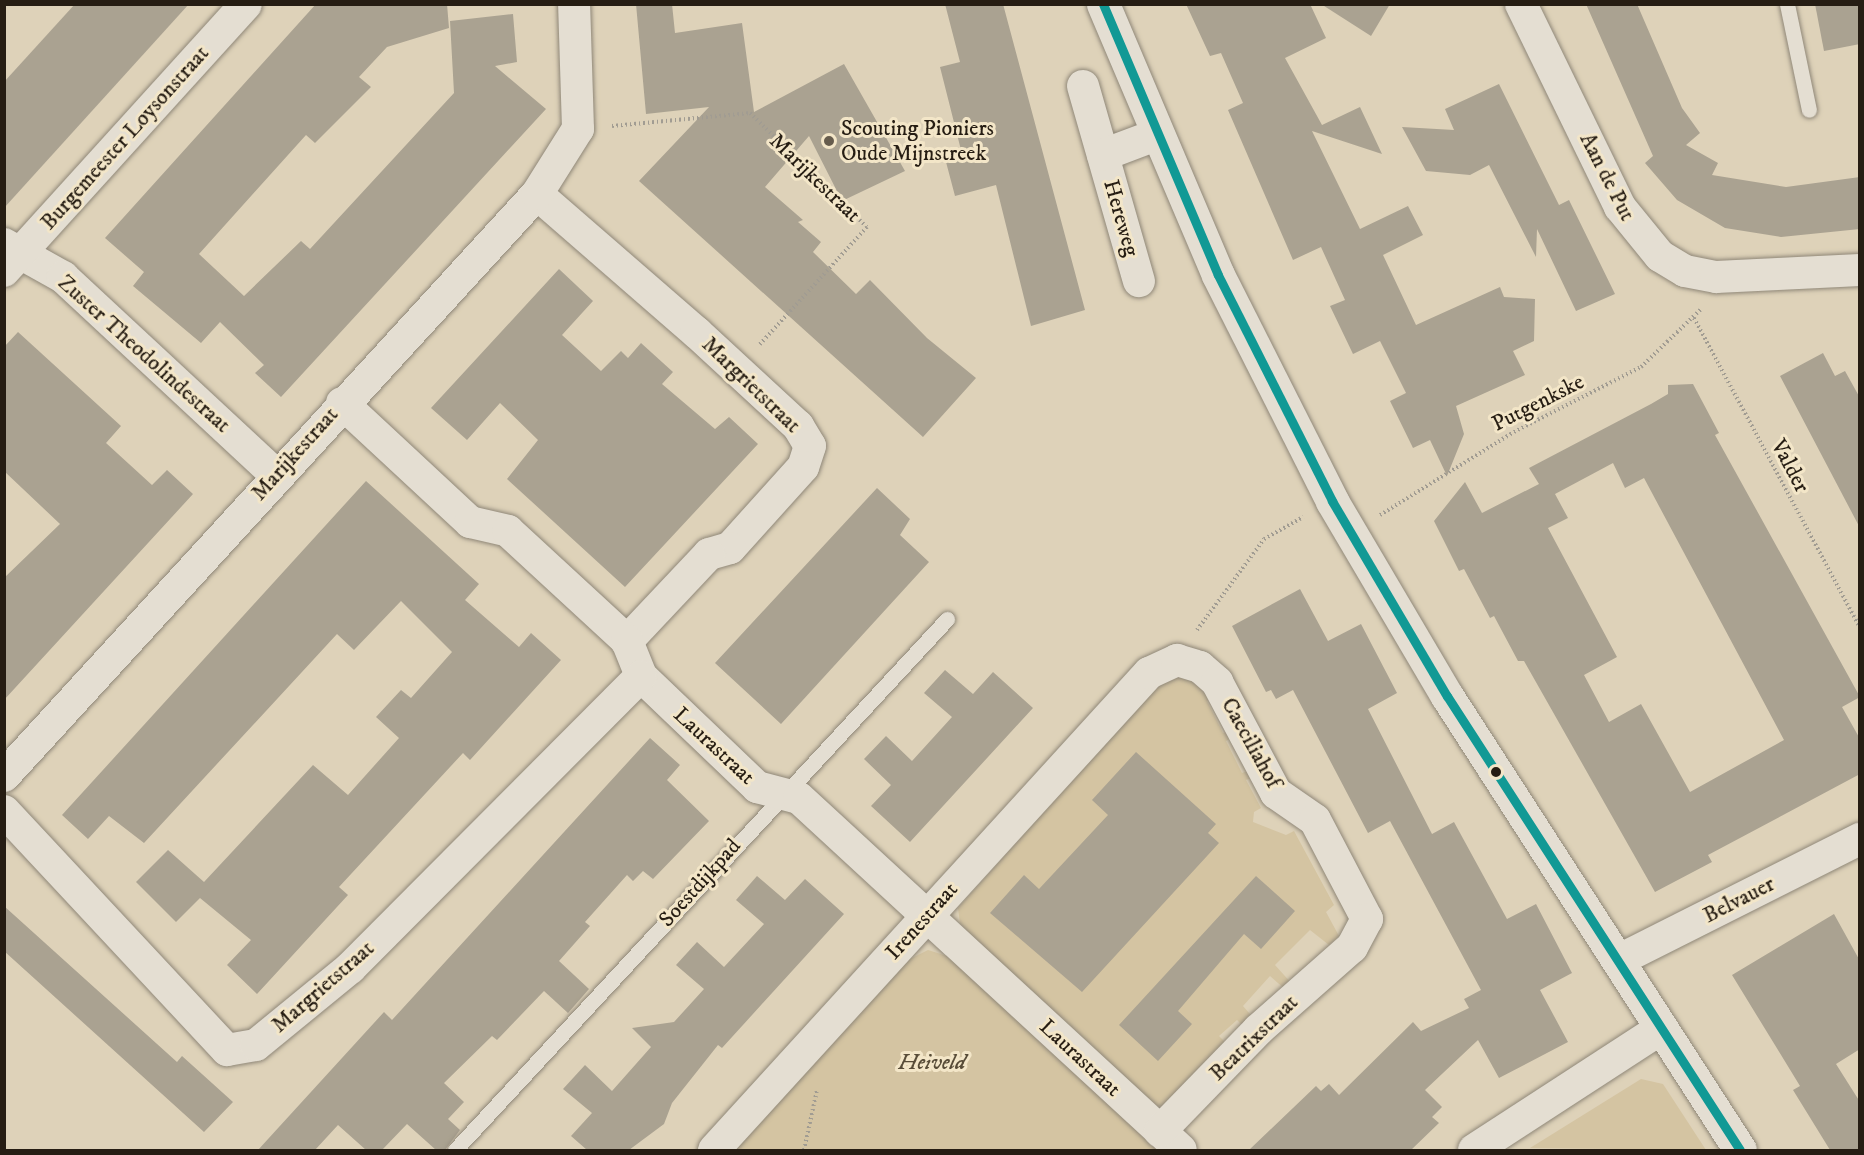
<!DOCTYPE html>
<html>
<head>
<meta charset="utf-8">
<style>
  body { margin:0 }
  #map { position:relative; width:1864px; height:1155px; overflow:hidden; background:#ded2b9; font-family:"IM FELL DW Pica",serif }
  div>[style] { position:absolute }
  .green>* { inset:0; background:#d4c4a2 }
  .building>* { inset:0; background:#aaa291 }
  .path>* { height:4px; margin-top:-2px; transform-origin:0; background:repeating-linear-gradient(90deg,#a19c92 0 1.5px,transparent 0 4.5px) }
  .roads { filter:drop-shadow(0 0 2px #8f8778) drop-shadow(0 0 2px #8f8778) }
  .lane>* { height:15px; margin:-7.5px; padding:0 7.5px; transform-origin:7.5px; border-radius:7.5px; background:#e4ded2 }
  .street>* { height:32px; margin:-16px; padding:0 16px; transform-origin:16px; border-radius:16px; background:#e4ded2 }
  .secondary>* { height:33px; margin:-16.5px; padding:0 16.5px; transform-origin:16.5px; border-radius:16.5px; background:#e4ded2 }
  .bus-1>* { height:9px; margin:-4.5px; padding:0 4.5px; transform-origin:4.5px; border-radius:4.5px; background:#119995 }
  .dots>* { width:16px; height:16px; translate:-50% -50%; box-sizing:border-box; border:3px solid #f3e6c8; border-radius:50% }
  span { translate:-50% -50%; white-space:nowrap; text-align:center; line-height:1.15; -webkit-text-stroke:6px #f3e6c8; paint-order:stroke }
  .poi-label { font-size:22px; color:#261d13 }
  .left { translate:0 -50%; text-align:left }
  .street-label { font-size:22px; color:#261d13 }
  .park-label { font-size:22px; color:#584c38; font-style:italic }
  .frame { position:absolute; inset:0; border:6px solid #261d13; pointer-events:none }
</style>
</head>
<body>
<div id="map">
  <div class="green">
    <i style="clip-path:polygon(1187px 674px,1213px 698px,1207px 701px,1223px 733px,1229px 731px,1233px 737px,1226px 741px,1242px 773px,1250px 770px,1252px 778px,1246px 780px,1261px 808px,1254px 812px,1253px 822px,1286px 835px,1294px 831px,1334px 905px,1326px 912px,1339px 936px,1329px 945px,1310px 930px,1275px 965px,1293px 985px,1287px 991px,1270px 976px,1243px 1006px,1256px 1021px,1245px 1028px,1237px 1020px,1219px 1036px,1228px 1045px,1168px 1106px,1157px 1106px,961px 931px,958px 908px,1160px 682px)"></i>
    <i style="clip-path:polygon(928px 950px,950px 957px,1160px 1150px,733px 1150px,904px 962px)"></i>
    <i style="clip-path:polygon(1641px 1079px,1663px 1084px,1706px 1150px,1530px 1148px)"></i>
  </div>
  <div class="building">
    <i style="clip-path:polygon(75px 4px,189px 4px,4px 208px,4px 82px)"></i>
    <i style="clip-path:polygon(316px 4px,447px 4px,449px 28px,387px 47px,359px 77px,371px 87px,315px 143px,306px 135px,199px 254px,244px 296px,301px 241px,310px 249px,454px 93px,450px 21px,513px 14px,517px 62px,495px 66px,546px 109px,281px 397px,255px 373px,264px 365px,220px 322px,201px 343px,133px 286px,144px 272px,105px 238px)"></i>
    <i style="clip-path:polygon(636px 4px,672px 4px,675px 33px,742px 23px,754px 112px,844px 64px,905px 171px,842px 201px,809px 136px,765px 187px,803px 220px,798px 222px,821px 242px,813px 252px,856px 294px,870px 280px,927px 338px,976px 378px,923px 437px,639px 181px,709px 107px,646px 114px)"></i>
    <i style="clip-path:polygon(945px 4px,1003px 4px,1085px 310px,1031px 326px,996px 185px,955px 196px,946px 162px,963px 158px,940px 67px,960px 62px)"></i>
    <i style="clip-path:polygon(1186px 4px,1310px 4px,1326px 38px,1285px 58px,1322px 125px,1360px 107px,1382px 154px,1312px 131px,1360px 229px,1408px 206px,1423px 235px,1383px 255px,1416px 325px,1500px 287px,1504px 297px,1535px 299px,1534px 341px,1513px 351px,1525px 375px,1456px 406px,1464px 434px,1447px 476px,1430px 440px,1413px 448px,1390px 401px,1406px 393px,1380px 341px,1353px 354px,1330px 306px,1345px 300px,1321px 247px,1293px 260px,1228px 110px,1243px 103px,1221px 53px,1210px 56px)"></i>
    <i style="clip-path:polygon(1321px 4px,1390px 4px,1371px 36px)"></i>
    <i style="clip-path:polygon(1586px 4px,1637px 4px,1682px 108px,1700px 133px,1686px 145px,1718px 163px,1712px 175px,1786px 187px,1860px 177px,1860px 229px,1781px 237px,1725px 228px,1677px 200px,1645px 163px,1653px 156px)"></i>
    <i style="clip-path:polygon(1815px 4px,1860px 4px,1860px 44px,1824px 51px)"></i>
    <i style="clip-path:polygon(1499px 84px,1559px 205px,1569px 200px,1615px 294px,1576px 311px,1537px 229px,1536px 257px,1489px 165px,1470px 175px,1426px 171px,1402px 127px,1454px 130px,1445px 109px)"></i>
    <i style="clip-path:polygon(559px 269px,593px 301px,562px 335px,601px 371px,621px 351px,628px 358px,641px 343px,673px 372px,662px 384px,715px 429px,729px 417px,758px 444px,625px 587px,507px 479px,538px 440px,500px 403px,467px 440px,431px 408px)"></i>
    <i style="clip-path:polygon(18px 332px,121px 426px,106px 443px,152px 485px,167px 470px,193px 494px,4px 700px,4px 578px,60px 524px,4px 471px,4px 347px)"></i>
    <i style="clip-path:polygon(1823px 353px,1835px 376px,1845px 371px,1860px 398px,1860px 528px,1780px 376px)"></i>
    <i style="clip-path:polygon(evenodd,1693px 384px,1719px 433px,1715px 435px,1860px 697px,1842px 707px,1860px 739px,1860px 774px,1708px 855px,1712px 862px,1655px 892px,1524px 661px,1518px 661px,1494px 616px,1490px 618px,1464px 569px,1459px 571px,1434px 521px,1465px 482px,1482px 513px,1539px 484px,1529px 468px,1651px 404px,1668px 394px,1668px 385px,1693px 384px,1613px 463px,1625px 488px,1644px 478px,1784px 740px,1690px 792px,1641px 704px,1609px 722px,1584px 675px,1617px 657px,1548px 528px,1568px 518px,1555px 494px,1613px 463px)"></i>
    <i style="clip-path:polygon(366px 481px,479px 584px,465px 600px,519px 647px,531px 633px,561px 660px,470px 760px,463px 753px,339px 887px,348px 895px,257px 994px,227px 965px,251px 940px,200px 898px,176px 922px,136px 882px,168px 850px,204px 882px,313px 765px,348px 795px,399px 738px,376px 717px,401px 690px,411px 698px,452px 652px,401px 601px,354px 650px,337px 634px,144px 843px,109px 816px,88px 839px,62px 815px)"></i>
    <i style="clip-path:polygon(877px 488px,910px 519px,900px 535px,929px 562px,781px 724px,715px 663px)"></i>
    <i style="clip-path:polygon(1300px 589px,1328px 641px,1361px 624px,1397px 693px,1368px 709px,1432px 834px,1454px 822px,1507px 919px,1536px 904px,1572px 973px,1540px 990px,1568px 1042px,1499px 1078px,1478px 1040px,1425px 1090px,1442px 1107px,1432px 1117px,1439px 1123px,1411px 1150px,1249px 1150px,1316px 1086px,1321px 1091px,1329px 1084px,1339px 1095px,1413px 1022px,1421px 1031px,1469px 1008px,1464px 999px,1481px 990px,1390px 821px,1368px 833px,1293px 690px,1276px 699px,1271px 690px,1266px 692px,1232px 626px)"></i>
    <i style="clip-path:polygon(945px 670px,973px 694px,993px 672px,1033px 708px,910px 842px,871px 806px,891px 785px,864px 759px,886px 736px,912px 761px,952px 717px,924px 693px)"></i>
    <i style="clip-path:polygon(650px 738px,680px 765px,667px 780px,709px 821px,653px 879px,643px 871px,633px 881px,627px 875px,585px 922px,590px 926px,559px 961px,589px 989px,568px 1013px,544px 991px,497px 1040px,492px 1036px,444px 1083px,464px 1102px,448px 1119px,460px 1130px,445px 1150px,436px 1150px,407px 1124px,382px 1150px,366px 1150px,338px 1125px,315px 1150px,258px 1150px,384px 1012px,392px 1020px)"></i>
    <i style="clip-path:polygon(1136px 752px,1216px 824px,1208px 833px,1219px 843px,1082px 992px,990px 913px,1024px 875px,1039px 889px,1108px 815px,1092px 800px)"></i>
    <i style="clip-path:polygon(757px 876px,785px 900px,805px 879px,844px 914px,722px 1048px,718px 1045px,672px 1103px,664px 1124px,629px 1150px,587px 1150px,571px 1136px,592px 1113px,563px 1089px,585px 1065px,612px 1091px,651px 1047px,632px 1028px,674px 1022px,704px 989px,676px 965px,697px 942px,724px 967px,764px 924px,736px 900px)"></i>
    <i style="clip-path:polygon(1256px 876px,1295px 911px,1261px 949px,1244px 934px,1178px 1011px,1192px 1024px,1158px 1061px,1119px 1025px)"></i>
    <i style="clip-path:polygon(4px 906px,177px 1062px,182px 1056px,233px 1102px,204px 1132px,4px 951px)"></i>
    <i style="clip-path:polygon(1834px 914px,1860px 961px,1860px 1049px,1836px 1064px,1860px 1102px,1860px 1150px,1830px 1150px,1793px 1090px,1800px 1086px,1732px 975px)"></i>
  </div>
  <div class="path">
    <i style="left:612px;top:126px;width:139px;rotate:-5.4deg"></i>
    <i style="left:750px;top:113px;width:163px;rotate:44.3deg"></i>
    <i style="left:867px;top:227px;width:159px;rotate:132.4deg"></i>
    <i style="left:1694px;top:318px;width:352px;rotate:61.8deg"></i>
    <i style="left:1380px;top:515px;width:158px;rotate:-31.8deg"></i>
    <i style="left:1514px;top:432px;width:143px;rotate:-27.1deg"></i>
    <i style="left:1641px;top:367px;width:85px;rotate:-44deg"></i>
    <i style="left:1197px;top:630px;width:113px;rotate:-53.6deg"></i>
    <i style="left:1264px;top:539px;width:45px;rotate:-29.4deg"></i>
    <i style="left:804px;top:1150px;width:61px;rotate:-77.8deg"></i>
  </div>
  <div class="roads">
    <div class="lane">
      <i style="left:1787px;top:4px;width:108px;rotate:78.3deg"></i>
      <i style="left:455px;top:1150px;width:724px;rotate:-47.18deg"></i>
    </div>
    <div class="street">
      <i style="left:1521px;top:4px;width:226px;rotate:64deg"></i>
      <i style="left:1620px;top:207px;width:63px;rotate:50.8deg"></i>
      <i style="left:1660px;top:256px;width:29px;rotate:31deg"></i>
      <i style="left:1685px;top:271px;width:32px;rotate:11deg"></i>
      <i style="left:1716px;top:277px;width:144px;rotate:-2.8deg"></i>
      <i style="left:1083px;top:86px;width:203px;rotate:74deg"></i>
      <i style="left:1103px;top:155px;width:57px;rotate:-20.7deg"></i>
      <i style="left:537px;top:194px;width:211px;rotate:41deg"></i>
      <i style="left:696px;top:332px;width:139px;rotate:42.7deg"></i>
      <i style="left:798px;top:426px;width:23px;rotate:59deg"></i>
      <i style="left:810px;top:446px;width:22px;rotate:108deg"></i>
      <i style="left:803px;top:467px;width:109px;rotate:132deg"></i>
      <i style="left:730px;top:548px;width:22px;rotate:164deg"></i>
      <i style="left:709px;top:554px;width:120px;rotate:133.3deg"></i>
      <i style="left:4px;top:244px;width:68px;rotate:29.2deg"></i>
      <i style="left:63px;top:277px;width:291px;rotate:42.9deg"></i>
      <i style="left:4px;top:271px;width:360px;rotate:-47.8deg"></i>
      <i style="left:342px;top:403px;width:175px;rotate:42.9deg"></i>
      <i style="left:470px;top:522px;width:39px;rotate:13deg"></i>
      <i style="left:508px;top:531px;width:162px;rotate:42.7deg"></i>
      <i style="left:627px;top:641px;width:38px;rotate:68deg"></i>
      <i style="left:641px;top:676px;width:161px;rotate:43.7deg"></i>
      <i style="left:757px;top:787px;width:43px;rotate:14.7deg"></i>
      <i style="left:799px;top:798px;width:519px;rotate:42.66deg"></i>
      <i style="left:4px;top:776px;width:789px;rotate:-47.52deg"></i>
      <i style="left:537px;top:194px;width:77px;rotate:-57.8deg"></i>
      <i style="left:578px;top:129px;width:125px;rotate:-91.8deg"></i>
      <i style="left:4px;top:811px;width:327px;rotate:47deg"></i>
      <i style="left:227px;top:1050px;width:29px;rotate:-10deg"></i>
      <i style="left:256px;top:1045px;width:122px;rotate:-39.3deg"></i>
      <i style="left:350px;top:968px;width:412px;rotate:-45.1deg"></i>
      <i style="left:1619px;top:960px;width:270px;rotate:-26.7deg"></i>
      <i style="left:714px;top:1150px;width:646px;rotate:-47.64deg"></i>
      <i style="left:1149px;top:673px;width:31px;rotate:-25deg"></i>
      <i style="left:1177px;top:660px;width:24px;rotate:17deg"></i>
      <i style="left:1200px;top:667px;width:23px;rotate:41deg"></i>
      <i style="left:1217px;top:682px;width:126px;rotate:62deg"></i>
      <i style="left:1276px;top:793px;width:47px;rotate:34.7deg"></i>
      <i style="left:1315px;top:820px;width:112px;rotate:62.3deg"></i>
      <i style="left:1367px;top:919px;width:32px;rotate:118deg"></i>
      <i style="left:1352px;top:947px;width:125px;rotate:138.6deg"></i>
      <i style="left:1258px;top:1030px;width:141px;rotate:134.1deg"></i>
      <i style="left:1474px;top:1150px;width:224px;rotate:-33deg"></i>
    </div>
    <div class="secondary">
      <i style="left:1103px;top:4px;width:294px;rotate:67deg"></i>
      <i style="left:1218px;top:275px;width:253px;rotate:63.2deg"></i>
      <i style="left:1332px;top:501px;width:226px;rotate:59.5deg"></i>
      <i style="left:1447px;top:696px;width:540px;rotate:57.16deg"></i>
    </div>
  </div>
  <div class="bus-1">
    <i style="left:1103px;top:4px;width:294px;rotate:67deg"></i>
    <i style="left:1218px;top:275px;width:253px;rotate:63.2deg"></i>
    <i style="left:1332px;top:501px;width:226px;rotate:59.5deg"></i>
    <i style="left:1447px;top:696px;width:540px;rotate:57.16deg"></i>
  </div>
  <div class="dots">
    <i style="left:829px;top:141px;background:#665c4d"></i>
    <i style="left:1496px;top:772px;background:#261d13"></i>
  </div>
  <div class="poi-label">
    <span class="left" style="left:841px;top:141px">Scouting Pioniers<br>Oude Mijnstreek</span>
  </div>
  <div class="street-label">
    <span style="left:125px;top:138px;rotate:-48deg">Burgemeester Loysonstraat</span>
    <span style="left:1607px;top:177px;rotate:63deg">Aan de Put</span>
    <span style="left:815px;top:178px;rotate:44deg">Marijkestraat</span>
    <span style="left:1121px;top:218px;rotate:74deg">Hereweg</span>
    <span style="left:144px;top:354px;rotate:42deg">Zuster Theodolindestraat</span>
    <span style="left:751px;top:385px;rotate:44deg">Margrietstraat</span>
    <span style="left:1538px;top:403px;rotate:-27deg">Putgenkske</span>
    <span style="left:295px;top:454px;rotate:-48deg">Marijkestraat</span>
    <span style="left:1790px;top:466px;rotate:62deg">Valder</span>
    <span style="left:1251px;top:743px;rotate:61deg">Caeciliahof</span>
    <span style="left:714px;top:746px;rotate:43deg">Laurastraat</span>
    <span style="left:700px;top:883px;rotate:-48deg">Soestdijkpad</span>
    <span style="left:1739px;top:900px;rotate:-27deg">Belvauer</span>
    <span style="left:922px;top:921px;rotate:-48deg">Irenestraat</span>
    <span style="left:323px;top:987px;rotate:-41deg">Margrietstraat</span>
    <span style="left:1254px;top:1038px;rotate:-44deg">Beatrixstraat</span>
    <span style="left:1080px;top:1058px;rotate:43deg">Laurastraat</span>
  </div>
  <div class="park-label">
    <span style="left:932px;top:1063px">Heiveld</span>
  </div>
  <div class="frame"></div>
</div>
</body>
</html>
